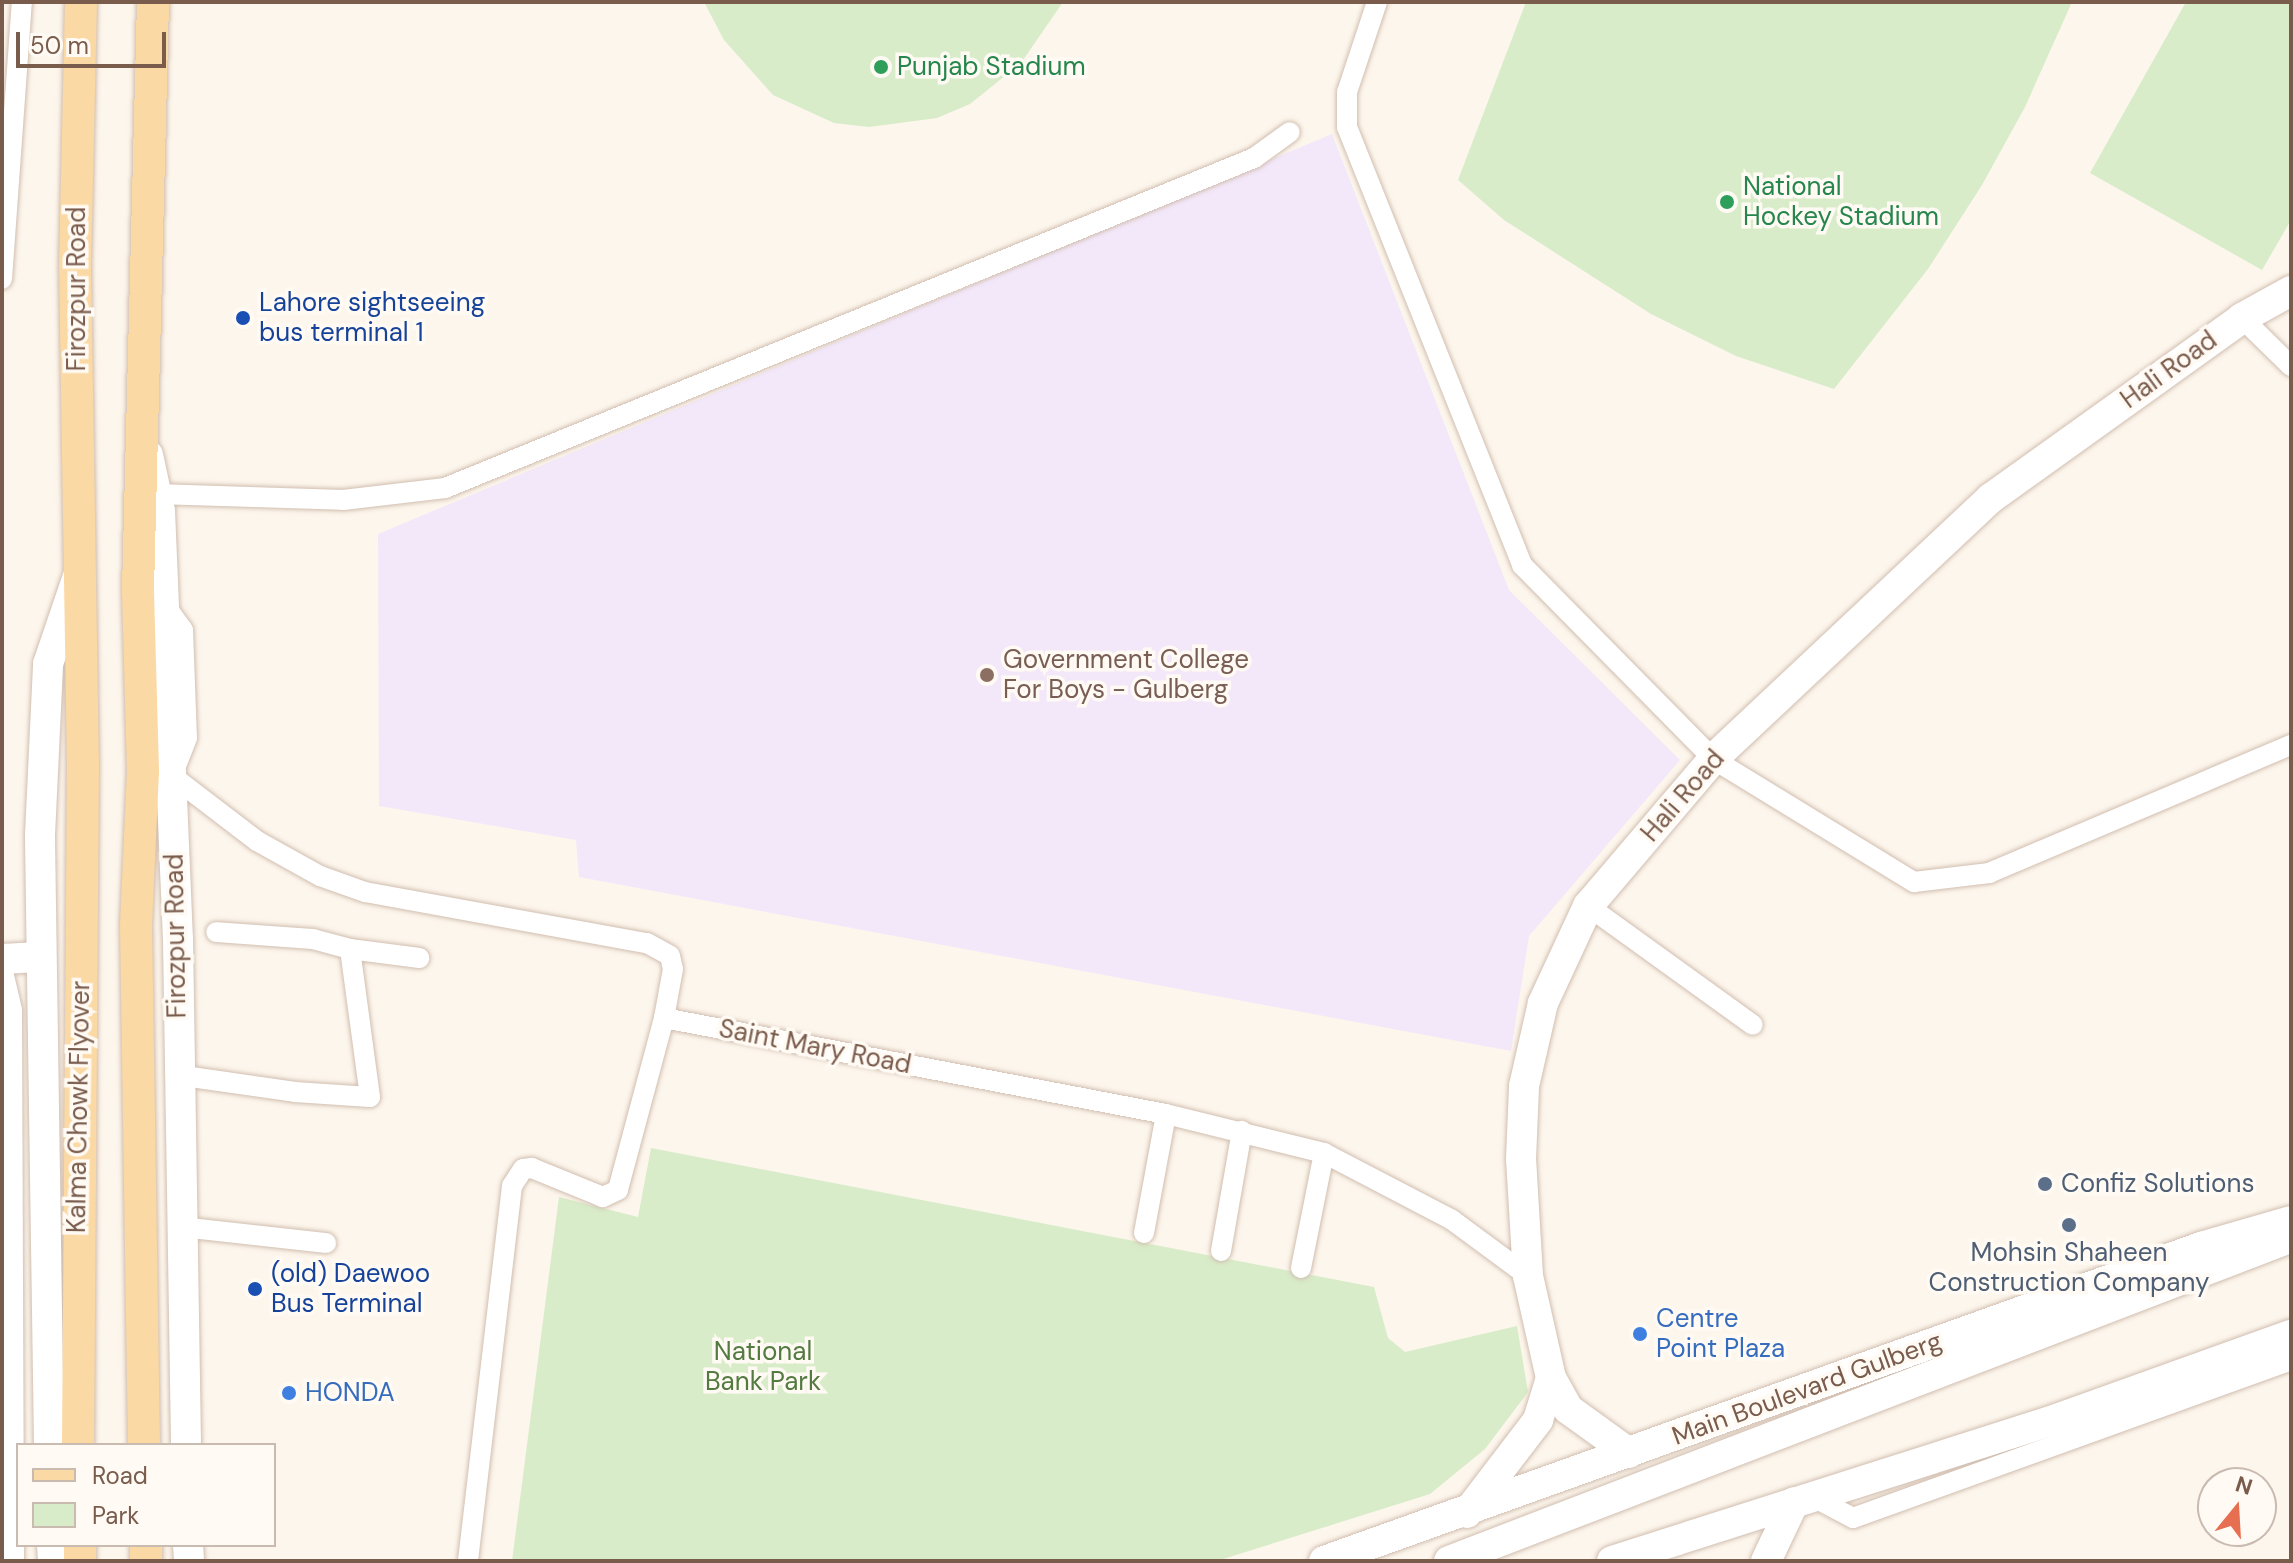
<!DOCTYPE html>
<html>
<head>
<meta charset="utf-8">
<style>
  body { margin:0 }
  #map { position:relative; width:2293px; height:1563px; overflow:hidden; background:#fdf6ec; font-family:"DM Sans",sans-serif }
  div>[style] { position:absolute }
  .education>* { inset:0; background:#f3e8fa }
  .green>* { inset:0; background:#d8ecc9 }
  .roads { filter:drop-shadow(0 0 2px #d1beb0) drop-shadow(0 0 2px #d1beb0) }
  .street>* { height:20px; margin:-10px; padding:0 10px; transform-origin:10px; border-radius:10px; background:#fff }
  .secondary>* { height:30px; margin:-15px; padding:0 15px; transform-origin:15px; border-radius:15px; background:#fff }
  .primary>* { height:32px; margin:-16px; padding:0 16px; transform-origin:16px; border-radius:16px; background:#fbd9a5 }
  .dots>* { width:22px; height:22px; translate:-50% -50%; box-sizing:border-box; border:4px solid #fffaf3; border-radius:50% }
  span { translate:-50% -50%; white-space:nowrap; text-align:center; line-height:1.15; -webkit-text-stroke:7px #fffaf3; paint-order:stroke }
  .leisure-label { font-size:26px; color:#27864d }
  .left { translate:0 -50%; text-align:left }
  .street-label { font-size:26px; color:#7a5c4d }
  .transit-label { font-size:26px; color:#164399 }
  .education-label { font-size:26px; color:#785e54 }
  .service-label { font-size:26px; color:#4e5e75 }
  .shop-label { font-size:26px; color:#366cbe }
  .park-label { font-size:26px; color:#537a41 }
  .frame { position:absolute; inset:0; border:4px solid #7a5c4d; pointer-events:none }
  .legend { position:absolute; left:16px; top:1443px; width:260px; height:104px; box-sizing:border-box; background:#fffaf3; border:2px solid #cabbb1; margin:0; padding:10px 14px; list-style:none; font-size:24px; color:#7a5c4d }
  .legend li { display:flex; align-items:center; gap:16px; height:40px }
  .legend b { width:40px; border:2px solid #cabbb1 }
  .north { position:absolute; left:2197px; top:1467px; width:80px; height:80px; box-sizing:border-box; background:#fffaf3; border:2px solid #cabbb1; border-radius:50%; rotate:18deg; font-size:22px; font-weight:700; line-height:32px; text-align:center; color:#7a5c4d }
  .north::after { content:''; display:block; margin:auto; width:28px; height:36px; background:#e76f51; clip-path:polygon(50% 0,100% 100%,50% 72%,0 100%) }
  .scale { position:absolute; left:16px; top:32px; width:150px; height:36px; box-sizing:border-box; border:4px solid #7a5c4d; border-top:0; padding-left:10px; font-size:24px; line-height:28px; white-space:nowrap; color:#7a5c4d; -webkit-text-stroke:6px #fffaf3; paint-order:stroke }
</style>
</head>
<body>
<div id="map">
  <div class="education">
    <i style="clip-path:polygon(1332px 134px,1509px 590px,1680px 760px,1529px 936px,1511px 1051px,579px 877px,576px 840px,379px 806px,378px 534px)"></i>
  </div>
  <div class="green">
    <i style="clip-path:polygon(704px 2px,1063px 2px,1021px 63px,970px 104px,937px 118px,869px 127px,834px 123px,773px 95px,724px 40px)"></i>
    <i style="clip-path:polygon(1526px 2px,2072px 2px,2025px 107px,1982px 185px,1928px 269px,1834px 389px,1736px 356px,1651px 314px,1504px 220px,1458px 180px)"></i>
    <i style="clip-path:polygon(2186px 2px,2291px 2px,2291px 220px,2262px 270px,2090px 173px)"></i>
    <i style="clip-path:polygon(651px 1148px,1374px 1287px,1388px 1338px,1405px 1352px,1517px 1326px,1528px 1392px,1485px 1449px,1430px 1494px,1217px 1561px,512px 1561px,559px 1197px,638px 1217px)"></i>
  </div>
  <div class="roads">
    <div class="street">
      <i style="left:1377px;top:2px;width:95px;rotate:108.4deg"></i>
      <i style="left:1347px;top:92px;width:35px;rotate:90deg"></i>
      <i style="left:1347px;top:127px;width:472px;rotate:68.2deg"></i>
      <i style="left:1522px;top:565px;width:272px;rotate:45.4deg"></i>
      <i style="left:1713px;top:759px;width:236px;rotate:31.5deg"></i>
      <i style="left:1914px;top:882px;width:76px;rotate:-6.8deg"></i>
      <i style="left:1989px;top:873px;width:328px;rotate:-23deg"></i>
      <i style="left:2px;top:279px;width:278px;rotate:-85.9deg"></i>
      <i style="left:2242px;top:318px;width:69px;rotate:44.4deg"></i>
      <i style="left:156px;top:494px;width:187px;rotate:1.8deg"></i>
      <i style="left:343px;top:500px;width:103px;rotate:-6.7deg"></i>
      <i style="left:445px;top:488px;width:874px;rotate:-22.19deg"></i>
      <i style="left:1254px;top:158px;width:44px;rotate:-35.8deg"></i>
      <i style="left:164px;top:604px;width:32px;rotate:54deg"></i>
      <i style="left:183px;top:630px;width:108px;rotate:87.9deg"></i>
      <i style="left:187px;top:738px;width:41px;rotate:111.5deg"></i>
      <i style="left:172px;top:776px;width:107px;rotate:37.4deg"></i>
      <i style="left:257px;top:841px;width:72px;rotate:29.1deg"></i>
      <i style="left:320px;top:876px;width:48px;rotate:19.6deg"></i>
      <i style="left:365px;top:892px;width:287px;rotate:10.3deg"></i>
      <i style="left:647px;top:943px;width:26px;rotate:29deg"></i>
      <i style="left:670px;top:956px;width:13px;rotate:77deg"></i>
      <i style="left:673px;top:969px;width:50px;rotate:100.4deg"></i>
      <i style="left:664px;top:1018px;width:178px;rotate:105deg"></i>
      <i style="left:618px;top:1190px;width:17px;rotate:155deg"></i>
      <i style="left:603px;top:1197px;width:77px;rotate:-157.8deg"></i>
      <i style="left:532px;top:1168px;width:9px;rotate:174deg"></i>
      <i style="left:523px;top:1169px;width:20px;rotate:123deg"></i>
      <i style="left:512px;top:1186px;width:378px;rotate:96.7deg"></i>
      <i style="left:1588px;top:906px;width:203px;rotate:35.8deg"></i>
      <i style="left:350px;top:949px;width:70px;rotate:7.4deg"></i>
      <i style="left:2px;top:967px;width:44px;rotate:76.9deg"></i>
      <i style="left:12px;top:1010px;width:551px;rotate:89.79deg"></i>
      <i style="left:664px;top:1018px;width:511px;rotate:10.83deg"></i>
      <i style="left:1166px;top:1114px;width:163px;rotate:13.9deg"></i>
      <i style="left:1324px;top:1153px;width:144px;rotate:27.6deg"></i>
      <i style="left:1452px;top:1220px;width:94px;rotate:36.4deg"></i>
      <i style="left:177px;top:1075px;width:119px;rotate:8.2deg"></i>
      <i style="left:295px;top:1092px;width:75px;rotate:3.8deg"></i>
      <i style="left:370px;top:1097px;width:149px;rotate:-97.7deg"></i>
      <i style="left:350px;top:949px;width:38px;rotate:-165deg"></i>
      <i style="left:313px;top:939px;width:97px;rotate:-175.9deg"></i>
      <i style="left:181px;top:1227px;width:146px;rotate:6.3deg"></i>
      <i style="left:1144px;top:1233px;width:121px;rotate:-79.5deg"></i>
      <i style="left:1221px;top:1251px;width:122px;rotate:-80.1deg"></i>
      <i style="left:1301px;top:1268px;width:117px;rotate:-78.7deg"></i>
      <i style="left:1813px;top:1497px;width:45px;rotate:27.7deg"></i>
      <i style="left:1853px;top:1518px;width:466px;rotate:-19.8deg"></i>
    </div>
    <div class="secondary">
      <i style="left:148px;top:455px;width:57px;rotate:77.9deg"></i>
      <i style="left:160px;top:511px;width:428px;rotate:87.6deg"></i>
      <i style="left:178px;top:939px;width:506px;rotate:89.09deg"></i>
      <i style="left:2px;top:959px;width:36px;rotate:-3deg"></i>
      <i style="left:1551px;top:1378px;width:35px;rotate:61deg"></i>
      <i style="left:1568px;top:1409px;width:75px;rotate:35.8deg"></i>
      <i style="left:49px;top:1445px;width:610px;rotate:-90.85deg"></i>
      <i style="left:40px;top:835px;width:171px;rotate:-87.3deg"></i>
      <i style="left:48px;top:664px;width:93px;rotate:-71.2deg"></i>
      <i style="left:1467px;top:1513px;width:117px;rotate:-52.6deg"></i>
      <i style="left:1538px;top:1420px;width:44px;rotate:-72.8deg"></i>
      <i style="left:1551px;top:1378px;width:105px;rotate:-102.7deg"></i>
      <i style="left:1528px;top:1276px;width:117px;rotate:-93.4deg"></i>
      <i style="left:1521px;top:1159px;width:73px;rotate:-87.6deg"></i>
      <i style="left:1524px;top:1086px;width:85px;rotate:-77.1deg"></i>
      <i style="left:1543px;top:1003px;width:107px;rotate:-65.1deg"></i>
      <i style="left:1588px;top:906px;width:193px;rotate:-49.6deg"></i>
      <i style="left:1713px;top:759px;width:381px;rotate:-43.2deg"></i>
      <i style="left:1991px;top:498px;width:309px;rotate:-35.6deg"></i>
      <i style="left:2242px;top:318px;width:56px;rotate:-28.9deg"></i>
      <i style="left:52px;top:1545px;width:16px;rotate:86deg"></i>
      <i style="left:188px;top:1545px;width:16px;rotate:86deg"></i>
      <i style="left:1324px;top:1561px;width:932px;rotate:-19.7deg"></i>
      <i style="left:2201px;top:1247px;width:94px;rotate:-16.1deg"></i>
      <i style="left:1449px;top:1561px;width:898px;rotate:-21.02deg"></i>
      <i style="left:1612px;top:1561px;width:466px;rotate:-17.7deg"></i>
      <i style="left:2056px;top:1419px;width:250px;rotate:-19.7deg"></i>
      <i style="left:1766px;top:1561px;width:65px;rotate:-64.6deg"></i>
    </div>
    <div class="primary">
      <i style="left:78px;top:1445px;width:677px;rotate:-89.58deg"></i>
      <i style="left:83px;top:768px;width:502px;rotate:-90.91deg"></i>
      <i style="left:75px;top:266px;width:264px;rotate:-88.7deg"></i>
      <i style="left:144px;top:1445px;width:520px;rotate:-90.88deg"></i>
      <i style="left:136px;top:925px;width:154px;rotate:-87.4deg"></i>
      <i style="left:143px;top:771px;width:181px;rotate:-91.6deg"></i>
      <i style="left:138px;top:590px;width:588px;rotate:-88.54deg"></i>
      <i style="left:80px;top:1545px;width:16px;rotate:90deg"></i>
      <i style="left:146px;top:1545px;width:16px;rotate:90deg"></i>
    </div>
  </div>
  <div class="dots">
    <i style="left:881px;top:67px;background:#2e9e5b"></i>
    <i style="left:1727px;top:202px;background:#2e9e5b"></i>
    <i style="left:243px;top:318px;background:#1a4fb4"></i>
    <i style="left:987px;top:675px;background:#8d6e63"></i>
    <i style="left:2045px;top:1184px;background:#5c6f8a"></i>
    <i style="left:2069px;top:1225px;background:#5c6f8a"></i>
    <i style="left:255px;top:1289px;background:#1a4fb4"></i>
    <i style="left:1640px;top:1334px;background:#3f7fe0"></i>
    <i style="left:289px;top:1393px;background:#3f7fe0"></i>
  </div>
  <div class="leisure-label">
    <span class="left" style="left:897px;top:67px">Punjab Stadium</span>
    <span class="left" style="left:1743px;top:202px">National<br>Hockey Stadium</span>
  </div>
  <div class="street-label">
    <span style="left:77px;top:289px;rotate:-90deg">Firozpur Road</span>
    <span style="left:2169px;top:370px;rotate:-36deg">Hali Road</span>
    <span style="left:1683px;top:796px;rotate:-49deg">Hali Road</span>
    <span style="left:176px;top:936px;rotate:-91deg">Firozpur Road</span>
    <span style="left:815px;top:1047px;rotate:11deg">Saint Mary Road</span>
    <span style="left:79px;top:1107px;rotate:-89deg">Kalma Chowk Flyover</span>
    <span style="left:1807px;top:1389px;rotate:-20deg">Main Boulevard Gulberg</span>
  </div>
  <div class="transit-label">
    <span class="left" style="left:259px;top:318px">Lahore sightseeing<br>bus terminal 1</span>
    <span class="left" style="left:271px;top:1289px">(old) Daewoo<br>Bus Terminal</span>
  </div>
  <div class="education-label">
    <span class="left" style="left:1003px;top:675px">Government College<br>For Boys - Gulberg</span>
  </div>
  <div class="service-label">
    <span class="left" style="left:2061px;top:1184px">Confiz Solutions</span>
    <span style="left:2069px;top:1268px">Mohsin Shaheen<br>Construction Company</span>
  </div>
  <div class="shop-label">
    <span class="left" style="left:1656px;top:1334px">Centre<br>Point Plaza</span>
    <span class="left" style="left:305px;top:1393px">HONDA</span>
  </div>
  <div class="park-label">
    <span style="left:763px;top:1367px">National<br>Bank Park</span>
  </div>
  <div class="frame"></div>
  <ul class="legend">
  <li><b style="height:10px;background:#fbd9a5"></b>Road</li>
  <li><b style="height:22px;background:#d8ecc9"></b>Park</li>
  </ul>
  <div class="north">N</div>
  <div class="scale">50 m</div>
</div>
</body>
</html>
